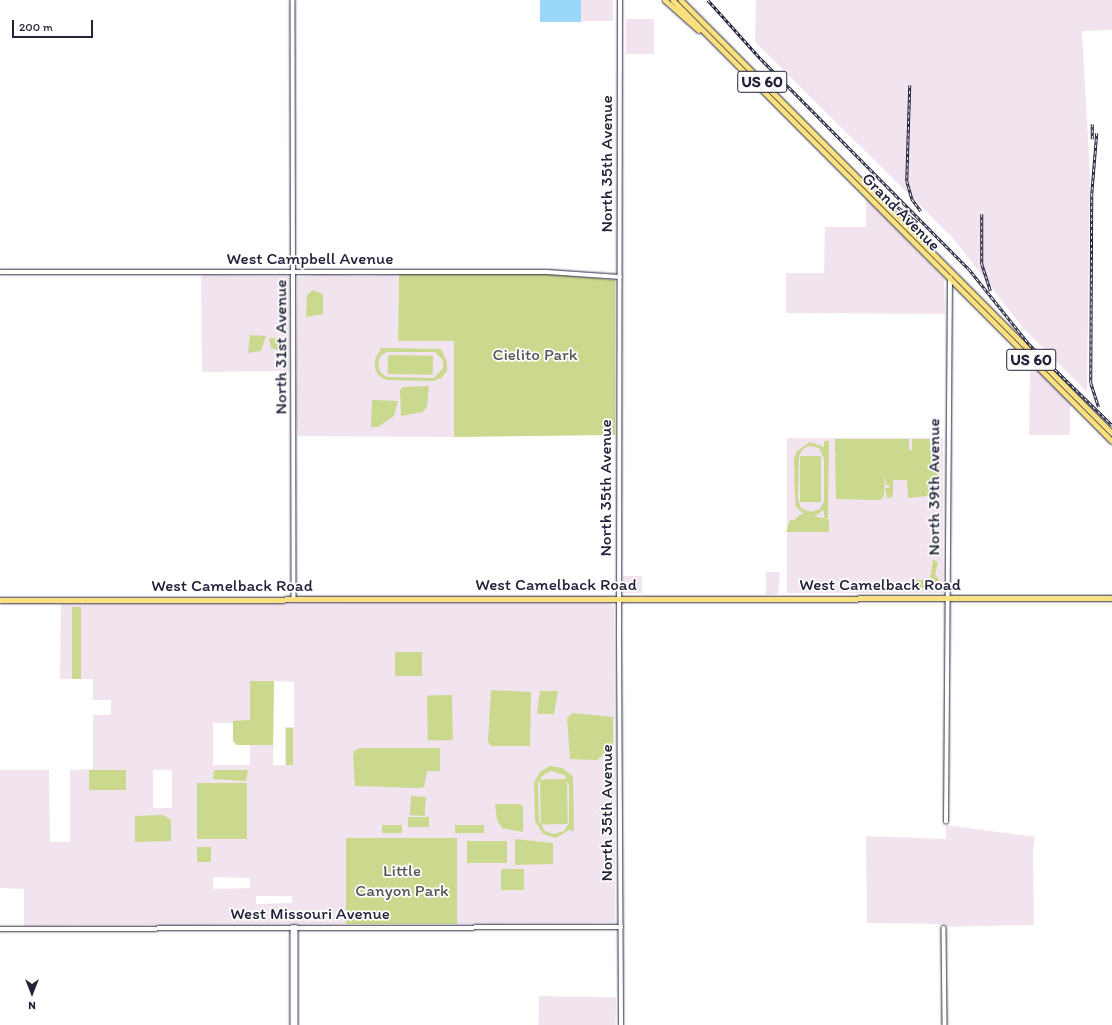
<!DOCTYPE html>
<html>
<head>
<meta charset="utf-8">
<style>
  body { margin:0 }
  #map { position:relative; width:1112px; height:1025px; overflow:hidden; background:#fff; font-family:Itim,sans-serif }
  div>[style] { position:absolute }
  .built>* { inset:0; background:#f2e4ee; transform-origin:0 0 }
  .green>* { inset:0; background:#cad98d; transform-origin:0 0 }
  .water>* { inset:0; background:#9ad7fb; transform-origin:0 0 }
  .roads { filter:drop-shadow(0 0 1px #22223b) drop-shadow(0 0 1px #22223b) }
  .tertiary>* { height:3.5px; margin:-1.75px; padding:0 1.75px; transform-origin:1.75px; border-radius:1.75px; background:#fff }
  .secondary>* { height:4px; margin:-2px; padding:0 2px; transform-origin:2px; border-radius:2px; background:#fff }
  .primary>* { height:4.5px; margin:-2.25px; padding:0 2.25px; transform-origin:2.25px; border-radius:2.25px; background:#fbe080 }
  .trunk>* { height:4.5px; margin:-2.25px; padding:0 2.25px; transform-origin:2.25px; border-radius:2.25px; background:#fbe080 }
  .rail>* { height:2.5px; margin-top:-1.25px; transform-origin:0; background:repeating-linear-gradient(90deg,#fff 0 3px,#22223b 0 6px); box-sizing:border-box; border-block:1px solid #22223b }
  span { translate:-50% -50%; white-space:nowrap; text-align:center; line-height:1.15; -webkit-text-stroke:3.5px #fff; paint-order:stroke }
  .shield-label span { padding:1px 3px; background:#fff; border:1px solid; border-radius:3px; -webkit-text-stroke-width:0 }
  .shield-label { font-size:16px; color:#22223b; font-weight:700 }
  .street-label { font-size:17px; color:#22223b }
  .park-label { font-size:17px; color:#545954 }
  .north { position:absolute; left:12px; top:973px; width:40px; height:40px; -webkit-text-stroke:3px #fff; paint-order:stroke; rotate:180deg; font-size:11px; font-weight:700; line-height:16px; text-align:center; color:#22223b }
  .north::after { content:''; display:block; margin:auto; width:14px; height:18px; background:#22223b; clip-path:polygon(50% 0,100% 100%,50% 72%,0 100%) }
  .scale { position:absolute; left:12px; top:20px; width:81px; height:18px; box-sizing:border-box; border:2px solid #22223b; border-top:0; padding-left:5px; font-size:12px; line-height:14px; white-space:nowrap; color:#22223b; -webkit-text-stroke:3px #fff; paint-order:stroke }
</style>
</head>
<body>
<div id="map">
  <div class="built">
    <i style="left:581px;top:0;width:32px;height:21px"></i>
    <i style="clip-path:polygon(756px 0,1112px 0,1112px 30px,1082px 31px,1090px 176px,1087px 392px,1023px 328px,952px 237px,755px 42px)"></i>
    <i style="left:626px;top:19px;width:28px;height:35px"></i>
    <i style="clip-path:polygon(866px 198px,944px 279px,945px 314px,786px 313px,786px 273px,824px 273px,825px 227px,866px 227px)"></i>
    <i style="clip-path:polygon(321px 274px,365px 276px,399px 274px,398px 341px,454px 341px,454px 437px,298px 436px,296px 414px,297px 277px)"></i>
    <i style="clip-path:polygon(204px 275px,290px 276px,289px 371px,202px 372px,201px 277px)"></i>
    <i style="clip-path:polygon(1030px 362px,1072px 404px,1070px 407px,1070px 435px,1029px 435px)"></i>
    <i style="left:787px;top:438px;width:156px;height:155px"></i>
    <i style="clip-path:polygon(766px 572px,780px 572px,778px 594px,766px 595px)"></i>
    <i style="left:623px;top:576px;width:19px;height:17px"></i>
    <i style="clip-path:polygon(evenodd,412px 603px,609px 603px,614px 606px,615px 923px,457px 924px,457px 838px,347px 839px,347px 924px,24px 926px,24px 889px,0 888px,0 770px,49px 770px,50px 842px,70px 842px,70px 770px,93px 769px,93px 715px,111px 715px,111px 700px,93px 700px,93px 679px,60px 679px,61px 604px,412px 603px,274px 681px,294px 682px,294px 727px,285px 727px,285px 765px,273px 765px,274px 681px,412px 603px,213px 723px,233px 723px,233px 741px,237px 745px,250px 745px,250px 765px,213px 765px,213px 723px,412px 603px,153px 770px,172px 770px,172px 808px,153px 808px,153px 770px,412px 603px,213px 877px,250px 878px,250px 888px,213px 889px,213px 877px,412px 603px,256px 896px,292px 896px,292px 903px,256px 904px,256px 896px)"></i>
    <i style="clip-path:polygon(946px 825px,1035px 837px,1033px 852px,1034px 925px,946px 927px,940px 924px,867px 923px,866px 836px,946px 839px)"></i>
    <i style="left:539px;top:996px;width:77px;height:29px;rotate:1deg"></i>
  </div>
  <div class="green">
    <i style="clip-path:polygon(399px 274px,547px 274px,615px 280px,615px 435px,454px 437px,454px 341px,398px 341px)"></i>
    <i style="clip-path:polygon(313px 290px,323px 294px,323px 314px,306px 317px,307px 295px)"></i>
    <i style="clip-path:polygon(250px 335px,266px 336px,261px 351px,248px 353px)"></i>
    <i style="clip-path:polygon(269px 338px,282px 338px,285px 352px,271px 348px)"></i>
    <i style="clip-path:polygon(evenodd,381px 348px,441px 349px,447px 362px,447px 371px,441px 378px,434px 381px,386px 380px,378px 375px,375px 368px,375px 360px,381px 348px,387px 352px,435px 352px,443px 360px,443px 368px,434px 378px,387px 377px,380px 372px,378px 364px,380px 356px,387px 352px)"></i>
    <i style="left:388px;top:355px;width:45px;height:19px;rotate:1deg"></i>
    <i style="clip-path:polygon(429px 386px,427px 406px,423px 412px,401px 416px,400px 390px,403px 387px)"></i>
    <i style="clip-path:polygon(372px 400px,398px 401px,394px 416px,378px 427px,371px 427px)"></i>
    <i style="clip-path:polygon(835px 439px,909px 439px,909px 450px,912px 450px,912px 439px,930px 439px,930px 451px,935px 450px,939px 454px,939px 495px,908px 498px,907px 480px,893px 480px,893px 494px,891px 498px,887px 498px,885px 488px,889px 488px,889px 485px,886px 485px,885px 476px,884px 496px,880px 500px,836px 499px,835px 456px,838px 454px,835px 454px)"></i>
    <i style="clip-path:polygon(evenodd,824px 441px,829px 441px,828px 518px,824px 518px,824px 510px,815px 516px,805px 515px,796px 507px,795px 499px,794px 459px,797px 451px,810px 442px,824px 447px,824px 441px,809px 446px,819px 448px,824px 459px,824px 501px,820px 509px,811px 512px,801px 508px,798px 500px,799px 456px,803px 449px,809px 446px)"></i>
    <i style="left:800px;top:456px;width:21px;height:46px"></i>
    <i style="clip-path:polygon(801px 514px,829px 519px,829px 532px,786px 532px,790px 520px,794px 520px)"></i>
    <i style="clip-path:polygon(933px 559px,938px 563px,935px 574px,939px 580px,934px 583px,936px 588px,915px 588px,915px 580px,930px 580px)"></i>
    <i style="left:72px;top:607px;width:9px;height:72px"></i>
    <i style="left:395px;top:652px;width:27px;height:24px"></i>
    <i style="clip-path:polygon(250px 681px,274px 681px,273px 745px,237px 745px,233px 741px,233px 721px,250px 720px)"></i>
    <i style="clip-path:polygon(491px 690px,531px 692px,530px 746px,491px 746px,488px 742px)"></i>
    <i style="clip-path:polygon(540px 691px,558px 691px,554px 714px,537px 714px)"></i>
    <i style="left:452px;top:695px;width:45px;height:25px;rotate:89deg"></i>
    <i style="clip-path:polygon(572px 713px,613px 717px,613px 746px,597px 760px,570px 759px,567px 718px)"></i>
    <i style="left:286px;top:728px;width:7px;height:37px"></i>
    <i style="clip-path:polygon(360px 748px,440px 748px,440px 771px,427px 771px,424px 787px,418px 788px,355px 786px,353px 756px,354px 751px)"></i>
    <i style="clip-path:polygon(evenodd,550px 766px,562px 768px,573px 776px,574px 831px,569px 830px,556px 838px,543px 834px,535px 821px,534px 782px,541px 771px,550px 766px,551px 771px,564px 775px,569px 785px,569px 823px,564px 831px,554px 834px,545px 831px,539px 821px,538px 784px,542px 776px,551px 771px)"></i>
    <i style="left:89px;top:770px;width:37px;height:20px"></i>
    <i style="clip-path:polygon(248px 770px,246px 781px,213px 779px,214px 770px)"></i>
    <i style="left:567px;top:779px;width:45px;height:27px;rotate:89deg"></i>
    <i style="left:197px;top:783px;width:50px;height:56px"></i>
    <i style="left:411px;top:796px;width:15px;height:19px;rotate:4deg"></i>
    <i style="clip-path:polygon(495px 804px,520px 804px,523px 807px,523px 832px,502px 828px,497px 820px)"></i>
    <i style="clip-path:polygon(163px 815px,171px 820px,171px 841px,135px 842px,135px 816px)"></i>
    <i style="left:408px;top:817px;width:21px;height:10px"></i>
    <i style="left:382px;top:825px;width:20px;height:8px"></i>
    <i style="left:455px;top:825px;width:29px;height:8px"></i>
    <i style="left:457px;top:838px;width:86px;height:111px;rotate:90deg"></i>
    <i style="clip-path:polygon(515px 839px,553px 843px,553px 864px,515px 865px)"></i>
    <i style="left:467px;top:841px;width:40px;height:22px"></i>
    <i style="left:197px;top:847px;width:14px;height:15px"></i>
    <i style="left:501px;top:869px;width:23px;height:21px"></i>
  </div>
  <div class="water">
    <i style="left:540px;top:0;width:41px;height:22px"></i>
  </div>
  <div class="roads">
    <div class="tertiary">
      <i style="left:293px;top:0;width:599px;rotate:89.9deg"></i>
      <i style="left:0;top:272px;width:547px"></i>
      <i style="left:547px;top:272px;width:73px;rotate:3.9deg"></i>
      <i style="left:946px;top:822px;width:544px;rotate:-89.58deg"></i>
      <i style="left:293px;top:927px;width:98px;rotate:90deg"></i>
      <i style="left:296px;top:927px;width:98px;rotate:90deg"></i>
      <i style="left:944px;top:928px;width:97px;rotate:89.4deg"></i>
      <i style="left:0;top:929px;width:621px;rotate:-0.18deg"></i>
    </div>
    <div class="secondary">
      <i style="left:620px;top:0;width:636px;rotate:90.09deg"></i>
      <i style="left:619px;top:636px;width:389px;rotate:89.7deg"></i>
    </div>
    <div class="primary">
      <i style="left:0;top:600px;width:1112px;rotate:-0.1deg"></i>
    </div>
    <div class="trunk">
      <i style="left:665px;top:0;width:45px;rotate:41.4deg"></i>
      <i style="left:673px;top:0;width:622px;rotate:45.13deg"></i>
      <i style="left:681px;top:0;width:611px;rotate:45.13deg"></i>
    </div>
  </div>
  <div class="rail">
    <i style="left:708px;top:0;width:78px;rotate:48.1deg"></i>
    <i style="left:760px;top:58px;width:297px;rotate:45.3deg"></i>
    <i style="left:969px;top:269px;width:96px;rotate:51.3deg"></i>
    <i style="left:1029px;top:344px;width:116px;rotate:44.3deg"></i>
    <i style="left:910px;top:85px;width:96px;rotate:91.8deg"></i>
    <i style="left:907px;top:181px;width:19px;rotate:74deg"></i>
    <i style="left:912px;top:199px;width:15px;rotate:53deg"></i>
    <i style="left:1097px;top:133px;width:61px;rotate:94.7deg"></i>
    <i style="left:1092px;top:194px;width:189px;rotate:90.3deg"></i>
    <i style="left:1091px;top:383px;width:25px;rotate:72deg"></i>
    <i style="left:1092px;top:139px;width:15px;rotate:-90deg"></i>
    <i style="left:885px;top:197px;width:41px;rotate:38deg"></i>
    <i style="left:982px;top:214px;width:50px;rotate:90deg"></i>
    <i style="left:982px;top:264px;width:28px;rotate:72deg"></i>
  </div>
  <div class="shield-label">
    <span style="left:762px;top:82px">US 60</span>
    <span style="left:1031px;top:360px">US 60</span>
  </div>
  <div class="street-label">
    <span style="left:607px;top:164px;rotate:-90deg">North 35th Avenue</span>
    <span style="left:901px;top:212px;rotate:45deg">Grand Avenue</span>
    <span style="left:310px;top:259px">West Campbell Avenue</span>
    <span style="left:281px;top:347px;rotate:-90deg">North 31st Avenue</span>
    <span style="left:934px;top:487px;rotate:-90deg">North 39th Avenue</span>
    <span style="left:606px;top:488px;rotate:-90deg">North 35th Avenue</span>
    <span style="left:556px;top:585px">West Camelback Road</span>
    <span style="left:880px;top:585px">West Camelback Road</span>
    <span style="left:232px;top:586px">West Camelback Road</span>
    <span style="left:607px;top:813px;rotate:-90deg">North 35th Avenue</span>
    <span style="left:310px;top:914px">West Missouri Avenue</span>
  </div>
  <div class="park-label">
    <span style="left:535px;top:355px">Cielito Park</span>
    <span style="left:402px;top:881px">Little<br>Canyon Park</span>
  </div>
  <div class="north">N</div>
  <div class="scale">200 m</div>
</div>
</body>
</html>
